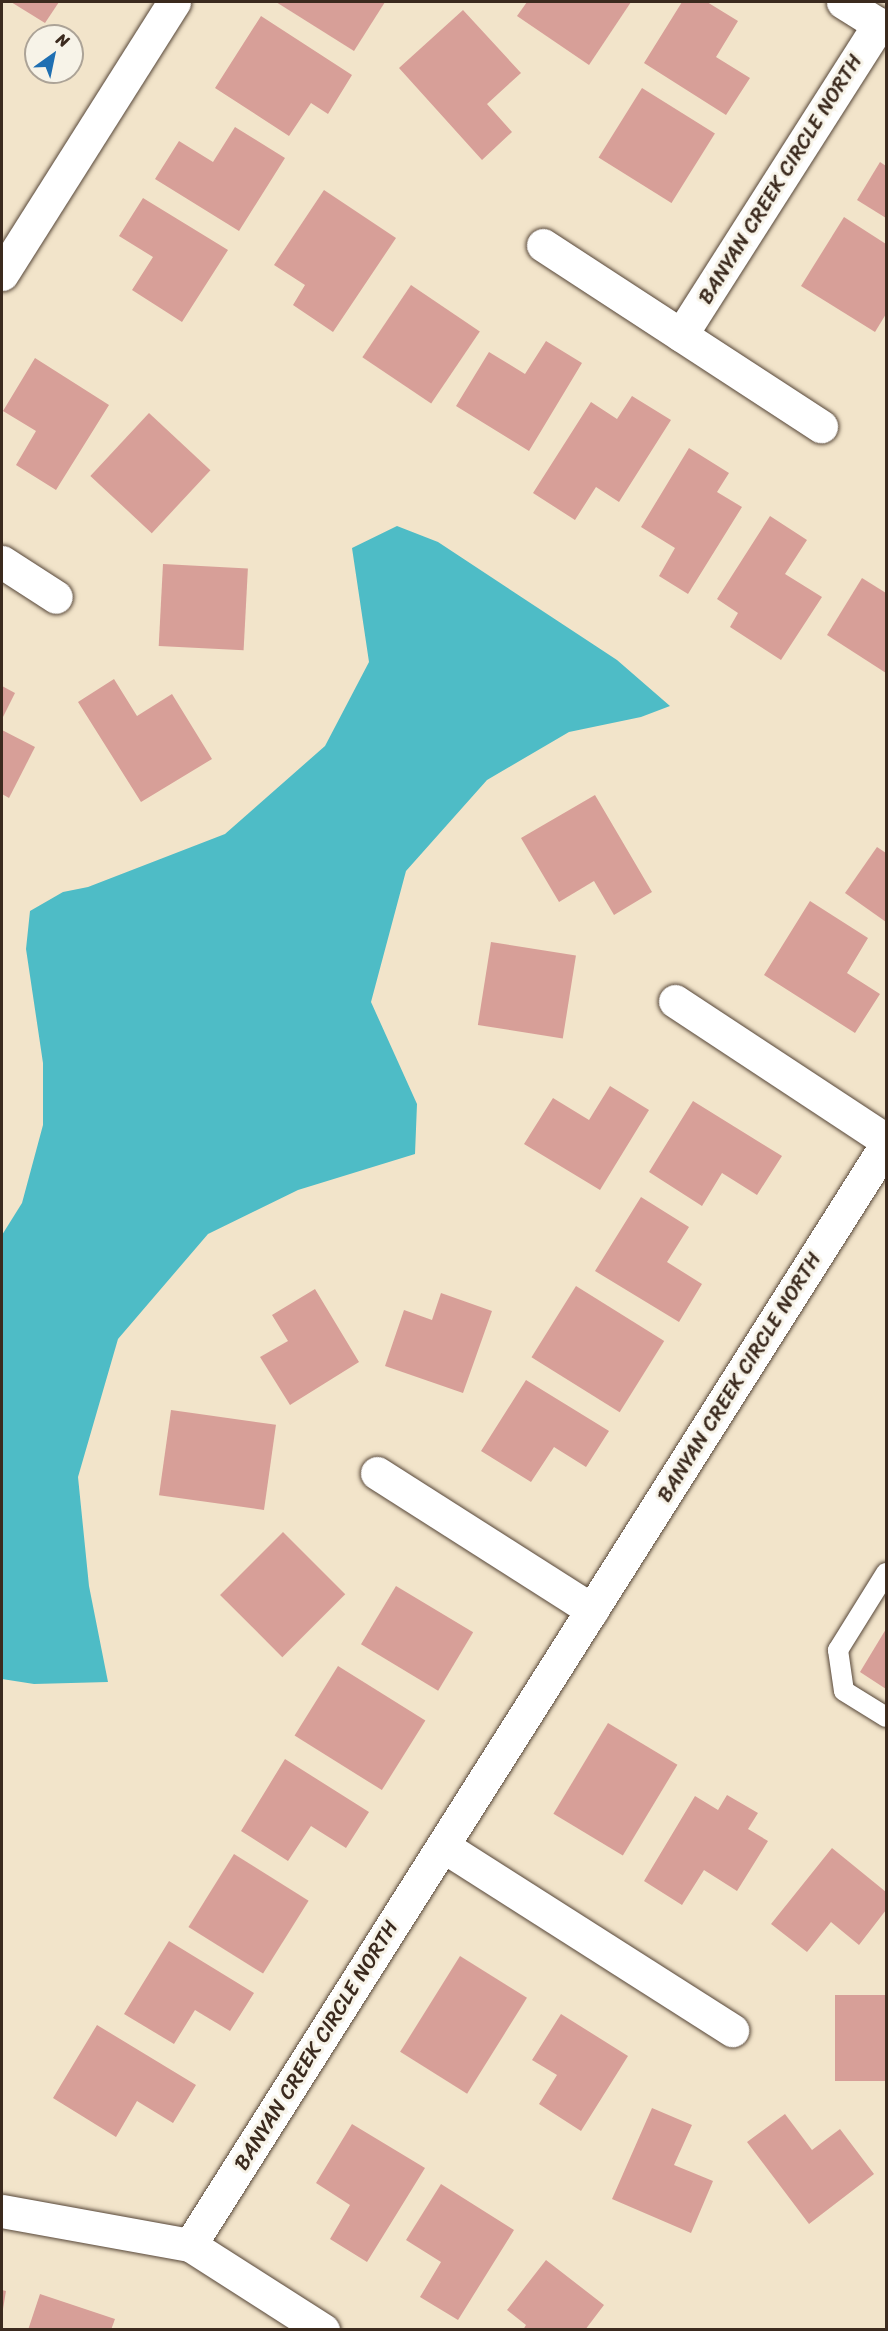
<!DOCTYPE html>
<html>
<head>
<meta charset="utf-8">
<style>
  body { margin:0 }
  #map { position:relative; width:888px; height:2331px; overflow:hidden; background:#f2e4ca; font-family:Sriracha,sans-serif }
  div>[style] { position:absolute }
  .water>* { inset:0; background:#4ebcc6 }
  .building>* { inset:0; background:#d79f98; transform-origin:0 0 }
  .roads { filter:drop-shadow(0 0 2px #564638) drop-shadow(0 0 2px #564638) }
  .lane>* { height:20px; margin:-10px; padding:0 10px; transform-origin:10px; border-radius:10px; background:#fff }
  .street>* { height:33px; margin:-16.5px; padding:0 16.5px; transform-origin:16.5px; border-radius:16.5px; background:#fff }
  span { translate:-50% -50%; white-space:nowrap; text-align:center; line-height:1.15; -webkit-text-stroke:6px #f7f3e8; paint-order:stroke }
  .street-label { font-size:21px; color:#3b2a1e }
  .frame { position:absolute; inset:0; border:3px solid #3b2a1e; pointer-events:none }
  .north { position:absolute; left:24px; top:24px; width:60px; height:60px; box-sizing:border-box; background:#f7f3e8; border:2px solid #aca397; border-radius:50%; rotate:33deg; font-size:16px; font-weight:700; line-height:24px; text-align:center; color:#3b2a1e }
  .north::after { content:''; display:block; margin:auto; width:21px; height:27px; background:#1f6fb2; clip-path:polygon(50% 0,100% 100%,50% 72%,0 100%) }
</style>
</head>
<body>
<div id="map">
  <div class="water">
    <i style="clip-path:polygon(397px 526px,438px 542px,617px 660px,670px 706px,641px 717px,569px 732px,487px 780px,406px 871px,371px 1002px,417px 1104px,415px 1154px,298px 1190px,208px 1234px,118px 1339px,78px 1477px,89px 1586px,108px 1682px,34px 1684px,2px 1679px,2px 1235px,22px 1203px,43px 1125px,43px 1063px,26px 949px,30px 911px,63px 892px,88px 887px,225px 834px,325px 746px,369px 662px,352px 548px)"></i>
  </div>
  <div class="building">
    <i style="clip-path:polygon(11px 2px,59px 2px,45px 23px)"></i>
    <i style="clip-path:polygon(276px 2px,385px 2px,354px 51px)"></i>
    <i style="clip-path:polygon(527px 2px,631px 2px,589px 65px,517px 16px)"></i>
    <i style="clip-path:polygon(682px 2px,707px 2px,738px 21px,716px 57px,750px 78px,726px 115px,644px 63px)"></i>
    <i style="clip-path:polygon(463px 10px,521px 73px,487px 104px,512px 132px,482px 160px,399px 68px)"></i>
    <i style="clip-path:polygon(261px 16px,352px 75px,328px 114px,311px 103px,289px 136px,215px 88px)"></i>
    <i style="left:642px;top:88px;width:86px;height:82px;rotate:32deg"></i>
    <i style="clip-path:polygon(235px 127px,285px 158px,239px 231px,155px 179px,179px 141px,213px 162px)"></i>
    <i style="clip-path:polygon(880px 162px,886px 166px,886px 218px,857px 200px)"></i>
    <i style="clip-path:polygon(324px 190px,396px 238px,333px 332px,293px 305px,305px 285px,274px 265px)"></i>
    <i style="clip-path:polygon(143px 198px,228px 250px,182px 322px,132px 290px,153px 257px,119px 236px)"></i>
    <i style="clip-path:polygon(844px 217px,886px 244px,886px 314px,875px 332px,801px 286px)"></i>
    <i style="left:411px;top:285px;width:83px;height:87px;rotate:34deg"></i>
    <i style="clip-path:polygon(546px 341px,582px 363px,529px 451px,456px 406px,489px 352px,525px 374px)"></i>
    <i style="clip-path:polygon(35px 358px,109px 405px,56px 490px,16px 465px,36px 431px,3px 411px)"></i>
    <i style="clip-path:polygon(632px 396px,671px 420px,619px 502px,596px 487px,575px 520px,533px 493px,591px 402px,617px 419px)"></i>
    <i style="left:149px;top:413px;width:84px;height:86px;rotate:43deg"></i>
    <i style="clip-path:polygon(689px 448px,729px 473px,717px 492px,742px 507px,688px 594px,659px 576px,675px 548px,641px 527px)"></i>
    <i style="clip-path:polygon(770px 516px,807px 540px,785px 574px,822px 597px,781px 660px,730px 627px,738px 613px,717px 599px)"></i>
    <i style="left:163px;top:564px;width:85px;height:82px;rotate:3deg"></i>
    <i style="clip-path:polygon(862px 578px,886px 593px,886px 673px,827px 635px)"></i>
    <i style="clip-path:polygon(114px 679px,137px 716px,172px 694px,212px 759px,141px 802px,78px 702px)"></i>
    <i style="clip-path:polygon(2px 686px,15px 693px,2px 719px)"></i>
    <i style="clip-path:polygon(2px 730px,35px 747px,9px 798px,2px 794px)"></i>
    <i style="clip-path:polygon(595px 795px,652px 892px,614px 915px,594px 881px,559px 902px,521px 838px)"></i>
    <i style="clip-path:polygon(877px 847px,886px 853px,886px 922px,845px 893px)"></i>
    <i style="clip-path:polygon(810px 901px,868px 938px,847px 973px,880px 994px,855px 1033px,764px 975px)"></i>
    <i style="left:491px;top:942px;width:86px;height:84px;rotate:9deg"></i>
    <i style="clip-path:polygon(610px 1086px,649px 1110px,600px 1190px,524px 1144px,553px 1098px,589px 1120px)"></i>
    <i style="clip-path:polygon(693px 1101px,782px 1156px,757px 1195px,722px 1173px,702px 1206px,649px 1172px)"></i>
    <i style="clip-path:polygon(641px 1197px,689px 1227px,667px 1262px,702px 1284px,679px 1322px,595px 1271px)"></i>
    <i style="left:576px;top:1286px;width:104px;height:84px;rotate:32deg"></i>
    <i style="clip-path:polygon(315px 1289px,359px 1362px,290px 1405px,260px 1357px,288px 1341px,272px 1315px)"></i>
    <i style="clip-path:polygon(441px 1293px,492px 1311px,463px 1393px,385px 1366px,404px 1310px,432px 1320px)"></i>
    <i style="clip-path:polygon(526px 1380px,609px 1431px,586px 1467px,554px 1447px,531px 1482px,481px 1451px)"></i>
    <i style="left:171px;top:1410px;width:106px;height:86px;rotate:8deg"></i>
    <i style="left:283px;top:1532px;width:88px;height:89px;rotate:45deg"></i>
    <i style="left:396px;top:1586px;width:90px;height:68px;rotate:31deg"></i>
    <i style="clip-path:polygon(886px 1629px,886px 1689px,860px 1672px)"></i>
    <i style="left:338px;top:1666px;width:103px;height:82px;rotate:32deg"></i>
    <i style="left:608px;top:1723px;width:81px;height:106px;rotate:31deg"></i>
    <i style="clip-path:polygon(285px 1759px,369px 1812px,346px 1848px,311px 1826px,288px 1861px,241px 1831px)"></i>
    <i style="clip-path:polygon(727px 1795px,758px 1813px,748px 1829px,768px 1841px,737px 1891px,704px 1870px,682px 1905px,644px 1881px,695px 1796px,718px 1810px)"></i>
    <i style="clip-path:polygon(832px 1848px,886px 1892px,886px 1910px,859px 1945px,831px 1922px,807px 1952px,771px 1924px)"></i>
    <i style="left:234px;top:1854px;width:88px;height:86px;rotate:32deg"></i>
    <i style="clip-path:polygon(169px 1941px,254px 1993px,230px 2031px,195px 2010px,174px 2044px,124px 2014px)"></i>
    <i style="left:460px;top:1956px;width:79px;height:113px;rotate:32deg"></i>
    <i style="left:886px;top:1995px;width:86px;height:51px;rotate:90deg"></i>
    <i style="clip-path:polygon(561px 2014px,628px 2056px,581px 2131px,539px 2104px,557px 2075px,532px 2060px)"></i>
    <i style="clip-path:polygon(97px 2025px,196px 2085px,173px 2123px,137px 2101px,116px 2137px,53px 2098px)"></i>
    <i style="clip-path:polygon(652px 2108px,692px 2125px,674px 2165px,713px 2181px,691px 2233px,612px 2199px)"></i>
    <i style="clip-path:polygon(785px 2114px,812px 2150px,840px 2129px,874px 2174px,809px 2224px,747px 2142px)"></i>
    <i style="clip-path:polygon(352px 2124px,425px 2168px,367px 2262px,330px 2239px,350px 2205px,316px 2183px)"></i>
    <i style="clip-path:polygon(441px 2184px,514px 2230px,458px 2320px,420px 2297px,441px 2262px,406px 2240px)"></i>
    <i style="clip-path:polygon(546px 2260px,604px 2305px,585px 2330px,523px 2330px,526px 2325px,507px 2310px)"></i>
    <i style="clip-path:polygon(2px 2290px,6px 2291px,3px 2309px,2px 2309px)"></i>
    <i style="clip-path:polygon(40px 2294px,115px 2319px,111px 2330px,28px 2330px)"></i>
  </div>
  <div class="roads">
    <div class="lane">
      <i style="left:886px;top:1573px;width:91px;rotate:121.9deg"></i>
      <i style="left:838px;top:1650px;width:41px;rotate:81.7deg"></i>
      <i style="left:844px;top:1691px;width:49px;rotate:31.8deg"></i>
    </div>
    <div class="street">
      <i style="left:843px;top:2px;width:51px;rotate:32.1deg"></i>
      <i style="left:543px;top:245px;width:332px;rotate:33.1deg"></i>
      <i style="left:2px;top:274px;width:322px;rotate:-57.7deg"></i>
      <i style="left:681px;top:335px;width:369px;rotate:-57.5deg"></i>
      <i style="left:2px;top:562px;width:64px;rotate:32.9deg"></i>
      <i style="left:675px;top:1001px;width:253px;rotate:33.4deg"></i>
      <i style="left:377px;top:1473px;width:255px;rotate:32.5deg"></i>
      <i style="left:443px;top:1846px;width:343px;rotate:32.5deg"></i>
      <i style="left:2px;top:2211px;width:191px;rotate:10.3deg"></i>
      <i style="left:190px;top:2245px;width:158px;rotate:32.6deg"></i>
      <i style="left:190px;top:2245px;width:1302px;rotate:-57.68deg"></i>
    </div>
  </div>
  <div class="street-label">
    <span style="left:780px;top:179px;rotate:-58deg">BANYAN CREEK CIRCLE NORTH</span>
    <span style="left:739px;top:1377px;rotate:-58deg">BANYAN CREEK CIRCLE NORTH</span>
    <span style="left:316px;top:2045px;rotate:-58deg">BANYAN CREEK CIRCLE NORTH</span>
  </div>
  <div class="frame"></div>
  <div class="north">N</div>
</div>
</body>
</html>
